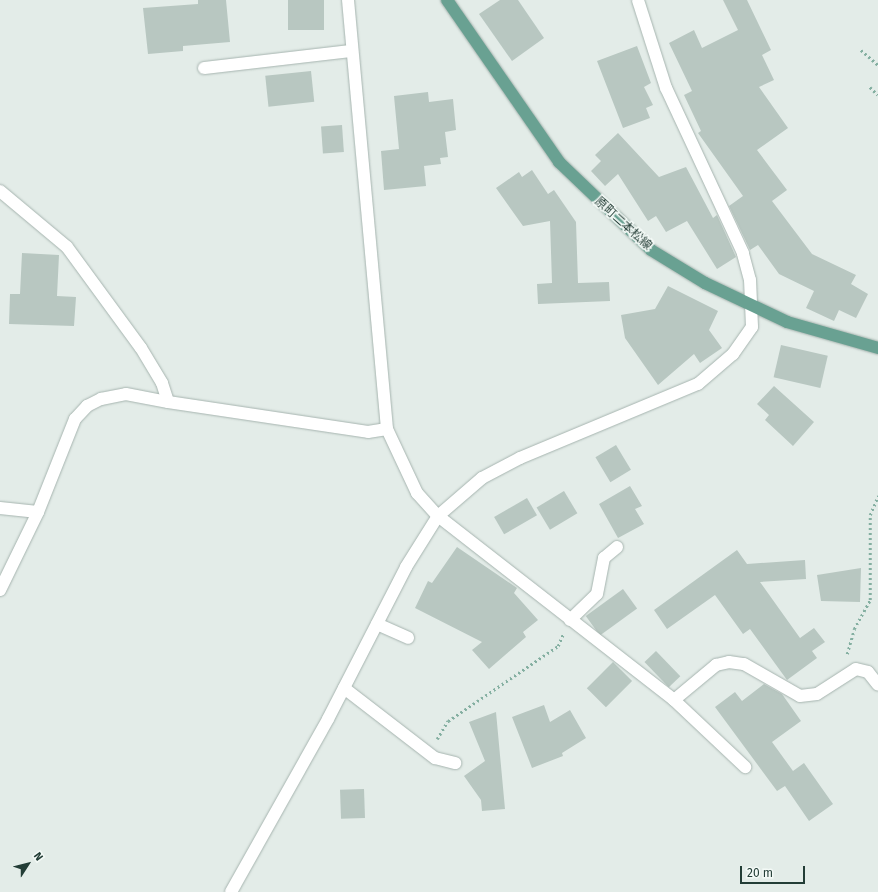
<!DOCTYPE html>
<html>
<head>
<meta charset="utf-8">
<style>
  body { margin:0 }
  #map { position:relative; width:878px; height:892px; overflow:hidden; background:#e3ece8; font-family:"Fira Sans","Noto Sans JP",sans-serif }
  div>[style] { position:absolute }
  .building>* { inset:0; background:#b8c7c1; transform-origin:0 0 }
  .path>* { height:2.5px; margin-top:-1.25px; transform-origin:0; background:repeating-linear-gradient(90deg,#84afa1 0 2px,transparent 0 5px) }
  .roads { filter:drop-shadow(0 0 1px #a6b4af) drop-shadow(0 0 1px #a6b4af) }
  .minor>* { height:12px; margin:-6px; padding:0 6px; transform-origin:6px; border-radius:6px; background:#fff }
  .major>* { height:12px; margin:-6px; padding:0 6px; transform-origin:6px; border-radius:6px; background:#69a192 }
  span { translate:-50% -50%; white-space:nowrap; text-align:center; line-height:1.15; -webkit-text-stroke:3.5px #f3f9f6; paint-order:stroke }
  .street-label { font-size:12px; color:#233d36 }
  .north { position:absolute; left:8px; top:844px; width:40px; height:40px; -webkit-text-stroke:3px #f3f9f6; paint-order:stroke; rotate:54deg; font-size:11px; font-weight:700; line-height:16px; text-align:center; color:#233d36 }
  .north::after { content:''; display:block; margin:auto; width:14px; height:18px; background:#233d36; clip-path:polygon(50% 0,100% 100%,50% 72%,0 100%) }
  .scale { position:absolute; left:740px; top:866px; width:65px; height:18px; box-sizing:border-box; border:2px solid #233d36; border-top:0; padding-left:5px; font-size:12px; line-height:14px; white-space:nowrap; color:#233d36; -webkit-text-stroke:3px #f3f9f6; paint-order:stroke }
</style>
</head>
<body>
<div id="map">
  <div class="building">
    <i style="clip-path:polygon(198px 0,226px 0,230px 42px,183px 46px,183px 51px,148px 54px,143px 8px,198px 4px)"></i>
    <i style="left:288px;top:0;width:36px;height:30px"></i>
    <i style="clip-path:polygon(500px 0,518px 0,544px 38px,512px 61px,479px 14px)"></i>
    <i style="clip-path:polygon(723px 0,747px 0,771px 50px,762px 55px,774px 80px,759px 87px,788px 128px,757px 150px,787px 190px,772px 201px,812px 254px,856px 275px,851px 284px,868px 294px,856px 318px,839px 310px,834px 321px,806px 308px,814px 291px,779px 274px,758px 245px,750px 250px,729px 206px,743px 196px,698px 133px,701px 131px,684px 95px,692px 91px,669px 43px,694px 30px,702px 48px,738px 30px)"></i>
    <i style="clip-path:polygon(637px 46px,651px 83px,644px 87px,653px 105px,646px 108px,650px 118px,623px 128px,597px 61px)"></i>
    <i style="left:311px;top:71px;width:31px;height:46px;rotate:84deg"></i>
    <i style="clip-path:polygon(428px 92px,429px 102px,453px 99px,456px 130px,445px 132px,448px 157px,440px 158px,441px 164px,424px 166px,426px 186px,384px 190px,381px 151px,399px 149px,394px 96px)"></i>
    <i style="left:342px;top:125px;width:27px;height:21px;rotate:86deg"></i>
    <i style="clip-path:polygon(618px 133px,659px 177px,686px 167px,713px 218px,717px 215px,736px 257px,717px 269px,687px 221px,666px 232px,656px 216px,648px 221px,618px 174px,605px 186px,591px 171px,601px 161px,595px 155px)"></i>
    <i style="clip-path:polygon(532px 170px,548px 194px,554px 190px,576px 222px,578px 283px,609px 282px,610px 301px,538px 304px,537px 284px,552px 283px,550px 221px,523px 226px,496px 188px,519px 172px,522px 177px)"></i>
    <i style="clip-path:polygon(22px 253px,59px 255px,57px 296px,76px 297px,74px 326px,9px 324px,10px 294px,20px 294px)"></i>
    <i style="clip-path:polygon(668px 286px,718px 311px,709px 330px,722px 348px,700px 363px,694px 354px,658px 385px,625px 338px,621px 315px,655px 309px)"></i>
    <i style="left:781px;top:345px;width:48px;height:33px;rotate:13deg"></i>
    <i style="clip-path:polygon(774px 386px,814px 422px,793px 446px,765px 420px,769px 415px,757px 404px)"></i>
    <i style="left:616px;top:445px;width:29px;height:24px;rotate:59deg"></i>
    <i style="clip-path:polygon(630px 486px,642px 506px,635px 509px,644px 524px,618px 538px,599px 504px)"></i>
    <i style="left:564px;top:491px;width:26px;height:32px;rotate:59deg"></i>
    <i style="left:527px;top:498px;width:20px;height:38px;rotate:60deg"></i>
    <i style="clip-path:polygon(457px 547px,517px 588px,514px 593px,538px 620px,523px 632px,526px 637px,489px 669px,472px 650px,482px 642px,415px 608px,428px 581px,432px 583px)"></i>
    <i style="clip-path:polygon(737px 550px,747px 564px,805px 560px,806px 579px,760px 582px,800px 638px,814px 628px,825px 642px,812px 651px,817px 658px,787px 680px,750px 629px,743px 634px,715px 595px,667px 629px,654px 610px)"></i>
    <i style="clip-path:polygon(861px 568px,860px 602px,821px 601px,817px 575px)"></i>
    <i style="left:623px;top:589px;width:24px;height:46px;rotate:54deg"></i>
    <i style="left:656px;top:651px;width:35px;height:16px;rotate:46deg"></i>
    <i style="left:613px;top:662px;width:27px;height:37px;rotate:45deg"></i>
    <i style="clip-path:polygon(764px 684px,782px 694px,801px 721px,772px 742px,793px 771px,804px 763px,833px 804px,809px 821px,785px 786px,777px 791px,715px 707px,735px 692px,742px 701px)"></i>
    <i style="clip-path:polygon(544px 705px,550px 722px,570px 710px,586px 738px,562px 753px,563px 756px,532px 768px,512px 717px)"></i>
    <i style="clip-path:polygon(496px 712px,505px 809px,482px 811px,481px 800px,464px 776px,485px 761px,469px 722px)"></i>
    <i style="left:364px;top:789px;width:29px;height:24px;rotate:88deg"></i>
  </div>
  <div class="path">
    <i style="left:861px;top:50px;width:23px;rotate:41deg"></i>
    <i style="left:870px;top:87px;width:11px;rotate:45deg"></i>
    <i style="left:847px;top:654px;width:26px;rotate:-74deg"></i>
    <i style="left:854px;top:629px;width:33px;rotate:-61deg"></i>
    <i style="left:870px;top:600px;width:85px;rotate:-90deg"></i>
    <i style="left:870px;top:515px;width:21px;rotate:-67deg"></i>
    <i style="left:437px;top:739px;width:21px;rotate:-59deg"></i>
    <i style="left:448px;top:721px;width:133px;rotate:-34.3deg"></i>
    <i style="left:558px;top:646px;width:13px;rotate:-67deg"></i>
  </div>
  <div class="roads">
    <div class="minor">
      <i style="left:348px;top:0;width:431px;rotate:84.8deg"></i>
      <i style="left:387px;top:429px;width:71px;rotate:64.9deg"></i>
      <i style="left:417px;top:493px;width:31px;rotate:48deg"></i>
      <i style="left:438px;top:516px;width:299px;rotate:37.9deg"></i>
      <i style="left:674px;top:700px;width:98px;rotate:43.3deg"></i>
      <i style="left:204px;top:68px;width:148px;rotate:-6.6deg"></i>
      <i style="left:0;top:191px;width:87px;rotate:39.9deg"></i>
      <i style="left:67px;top:247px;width:125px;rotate:53.8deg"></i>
      <i style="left:141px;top:348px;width:41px;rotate:59deg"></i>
      <i style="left:162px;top:383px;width:20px;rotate:72deg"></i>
      <i style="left:168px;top:402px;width:202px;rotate:8.5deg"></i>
      <i style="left:368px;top:432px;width:19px;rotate:-9deg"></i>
      <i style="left:0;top:508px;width:38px;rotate:6deg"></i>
      <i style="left:38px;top:512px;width:100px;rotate:-68.3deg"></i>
      <i style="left:75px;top:419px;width:18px;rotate:-47deg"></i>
      <i style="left:87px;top:406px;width:16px;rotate:-27deg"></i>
      <i style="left:101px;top:399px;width:25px;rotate:-11deg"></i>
      <i style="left:126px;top:394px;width:43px;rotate:10.8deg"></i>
      <i style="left:0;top:590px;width:87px;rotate:-64deg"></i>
      <i style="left:570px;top:620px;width:37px;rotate:-44deg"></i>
      <i style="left:597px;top:594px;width:37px;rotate:-79deg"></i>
      <i style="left:604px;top:558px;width:17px;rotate:-40deg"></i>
      <i style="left:377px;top:624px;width:34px;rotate:24deg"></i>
      <i style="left:344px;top:688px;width:115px;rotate:37.6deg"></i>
      <i style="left:435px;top:758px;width:21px;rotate:14deg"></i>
      <i style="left:674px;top:700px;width:55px;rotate:-39.8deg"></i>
      <i style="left:716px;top:665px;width:13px;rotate:-13deg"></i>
      <i style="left:729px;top:662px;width:15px;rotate:8deg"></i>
      <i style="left:744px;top:664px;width:64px;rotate:29.7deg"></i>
      <i style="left:800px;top:696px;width:17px;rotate:-7deg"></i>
      <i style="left:817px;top:694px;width:46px;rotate:-32.7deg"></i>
      <i style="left:856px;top:669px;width:12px;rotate:14deg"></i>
      <i style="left:868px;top:672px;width:16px;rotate:52deg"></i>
      <i style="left:231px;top:892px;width:198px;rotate:-60.7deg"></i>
      <i style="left:328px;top:719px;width:171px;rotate:-62.8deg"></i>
      <i style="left:406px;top:567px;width:60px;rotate:-57.9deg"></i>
      <i style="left:438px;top:516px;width:58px;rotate:-40.8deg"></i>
      <i style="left:482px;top:478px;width:43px;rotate:-27.8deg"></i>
      <i style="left:520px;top:458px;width:193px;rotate:-22.6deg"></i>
      <i style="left:698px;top:384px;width:46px;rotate:-40.6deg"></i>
      <i style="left:733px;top:354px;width:33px;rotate:-55deg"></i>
      <i style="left:752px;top:327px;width:47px;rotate:-92.4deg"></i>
      <i style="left:750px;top:280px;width:28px;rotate:-105deg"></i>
      <i style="left:743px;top:253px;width:182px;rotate:-115deg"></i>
      <i style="left:666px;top:88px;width:92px;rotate:-107.7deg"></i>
    </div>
    <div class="major">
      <i style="left:447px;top:0;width:197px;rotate:55.3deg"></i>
      <i style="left:559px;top:162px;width:127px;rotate:43.7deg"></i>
      <i style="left:651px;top:250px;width:63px;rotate:31.4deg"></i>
      <i style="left:705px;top:283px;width:91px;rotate:25.4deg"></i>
      <i style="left:787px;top:322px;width:95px;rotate:15.9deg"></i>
    </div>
  </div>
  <div class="street-label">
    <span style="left:623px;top:224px;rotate:42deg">原町二本松線</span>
  </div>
  <div class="north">N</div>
  <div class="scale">20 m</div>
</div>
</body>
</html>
